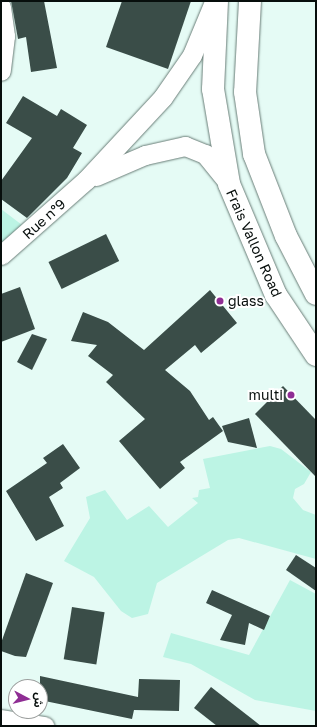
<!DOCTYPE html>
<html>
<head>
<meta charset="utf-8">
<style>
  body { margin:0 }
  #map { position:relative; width:317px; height:727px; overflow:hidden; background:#e5fbf5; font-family:"Golos Text","Noto Sans Arabic",sans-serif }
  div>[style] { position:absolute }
  .green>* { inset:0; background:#bcf4e4 }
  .building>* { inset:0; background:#3a4d48; transform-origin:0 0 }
  .roads { filter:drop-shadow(0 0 1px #697d77) drop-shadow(0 0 1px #697d77) }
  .minor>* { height:19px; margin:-9.5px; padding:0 9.5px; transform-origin:9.5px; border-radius:9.5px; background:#fff }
  .trunk>* { height:22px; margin:-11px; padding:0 11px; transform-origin:11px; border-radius:11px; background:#fff }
  .dots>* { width:11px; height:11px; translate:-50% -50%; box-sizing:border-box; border:2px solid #fff; border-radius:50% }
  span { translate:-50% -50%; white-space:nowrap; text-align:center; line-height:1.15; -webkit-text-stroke:4px #fff; paint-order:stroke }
  .street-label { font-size:14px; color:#070e0c }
  .poi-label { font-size:14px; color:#070e0c }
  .left { translate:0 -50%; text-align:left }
  .right { translate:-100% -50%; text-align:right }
  .frame { position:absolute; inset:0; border:2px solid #070e0c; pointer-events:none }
  .north { position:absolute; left:8px; top:679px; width:40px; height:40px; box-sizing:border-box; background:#fff; border:1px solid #9c9f9e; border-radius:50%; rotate:97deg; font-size:11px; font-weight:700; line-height:16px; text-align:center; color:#070e0c }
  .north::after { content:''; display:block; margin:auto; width:14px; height:18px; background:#8f2d94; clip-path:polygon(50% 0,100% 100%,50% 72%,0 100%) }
</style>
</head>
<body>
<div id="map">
  <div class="green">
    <i style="clip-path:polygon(1px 209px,30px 231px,1px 248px)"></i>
    <i style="clip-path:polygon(270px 446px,281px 449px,311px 472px,304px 484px,295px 489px,293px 498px,303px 510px,316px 515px,316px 559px,239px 538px,228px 540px,157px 583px,148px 614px,132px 618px,121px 611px,94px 577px,64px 561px,90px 518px,86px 497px,105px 490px,127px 520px,149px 506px,168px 527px,198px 503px,192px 498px,198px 497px,199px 490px,210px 488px,203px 459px)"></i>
    <i style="clip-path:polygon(290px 580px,316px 594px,316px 711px,255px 700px,191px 664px,163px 657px,171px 633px,249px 655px)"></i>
  </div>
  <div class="building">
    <i style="clip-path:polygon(11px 1px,44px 1px,57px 68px,31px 72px,26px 37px,18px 39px)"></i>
    <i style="clip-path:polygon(122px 1px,191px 1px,168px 69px,106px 47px)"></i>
    <i style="clip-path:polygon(23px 96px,57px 116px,61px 109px,87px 125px,73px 148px,82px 153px,67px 178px,27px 218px,1px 199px,1px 181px,32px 138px,6px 123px)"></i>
    <i style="left:106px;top:234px;width:30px;height:64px;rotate:64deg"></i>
    <i style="clip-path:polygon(20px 287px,35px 329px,1px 342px,1px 294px)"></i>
    <i style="clip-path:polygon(210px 290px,237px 323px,201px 353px,195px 345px,165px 370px,190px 391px,209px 420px,213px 417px,223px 431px,180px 462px,185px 468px,160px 489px,119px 441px,145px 419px,106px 382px,113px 375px,88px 356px,97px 345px,71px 341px,83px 312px,108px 322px,144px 350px)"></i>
    <i style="clip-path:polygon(32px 334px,47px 339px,32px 370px,17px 362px)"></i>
    <i style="clip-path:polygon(283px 386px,316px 420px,316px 477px,255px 414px)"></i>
    <i style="clip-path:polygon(249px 418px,257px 448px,228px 442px,222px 426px)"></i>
    <i style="clip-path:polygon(63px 444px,80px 468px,60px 483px,63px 488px,49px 497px,64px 526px,36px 541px,6px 491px,47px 463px,43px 458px)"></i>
    <i style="clip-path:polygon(296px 555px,316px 568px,316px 591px,286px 570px)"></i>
    <i style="clip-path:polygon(26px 573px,53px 583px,26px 657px,15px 656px,1px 651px,1px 643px)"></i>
    <i style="clip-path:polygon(212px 590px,270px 616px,264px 630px,249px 623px,245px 645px,220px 640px,232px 615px,206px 603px)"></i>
    <i style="left:72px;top:607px;width:33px;height:53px;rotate:9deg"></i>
    <i style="clip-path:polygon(40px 676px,138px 697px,139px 679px,180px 680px,179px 711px,134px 710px,132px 719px,40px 700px)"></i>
    <i style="clip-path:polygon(211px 687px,261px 726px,217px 726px,194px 708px)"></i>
  </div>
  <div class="roads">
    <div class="minor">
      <i style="left:1px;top:7px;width:29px;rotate:82deg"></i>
      <i style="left:5px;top:36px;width:35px;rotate:97deg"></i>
      <i style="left:96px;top:176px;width:53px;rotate:-23.2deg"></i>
      <i style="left:145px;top:155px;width:41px;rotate:-12.7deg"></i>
      <i style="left:185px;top:146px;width:22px;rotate:22deg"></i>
      <i style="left:205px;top:154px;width:38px;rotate:51deg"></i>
      <i style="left:1px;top:255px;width:113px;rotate:-41.4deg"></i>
      <i style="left:86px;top:180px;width:113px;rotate:-47.1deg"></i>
      <i style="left:163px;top:97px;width:51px;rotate:-55.4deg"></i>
      <i style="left:192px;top:55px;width:57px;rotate:-67.5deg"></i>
      <i style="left:1px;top:719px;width:44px;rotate:9.2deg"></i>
    </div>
    <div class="trunk">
      <i style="left:217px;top:1px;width:88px;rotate:92.6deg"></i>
      <i style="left:213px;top:89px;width:96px;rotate:80.4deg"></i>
      <i style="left:229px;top:184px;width:121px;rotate:67.1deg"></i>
      <i style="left:276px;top:295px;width:72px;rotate:56.3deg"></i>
      <i style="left:250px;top:1px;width:91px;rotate:93.1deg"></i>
      <i style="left:245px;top:92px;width:63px;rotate:81.7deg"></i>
      <i style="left:254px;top:154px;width:88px;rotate:68.7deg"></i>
      <i style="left:286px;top:236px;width:65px;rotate:62.7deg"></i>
    </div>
  </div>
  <div class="dots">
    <i style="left:220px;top:301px;background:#8f2d94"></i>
    <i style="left:291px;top:395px;background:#8f2d94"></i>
  </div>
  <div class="street-label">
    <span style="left:44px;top:219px;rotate:-42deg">Rue n°9</span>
    <span style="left:254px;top:243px;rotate:66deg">Frais Vallon Road</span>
  </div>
  <div class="poi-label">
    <span class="left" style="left:228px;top:301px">glass</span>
    <span class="right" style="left:283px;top:395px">multi</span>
  </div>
  <div class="frame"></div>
  <div class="north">ش</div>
</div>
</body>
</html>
